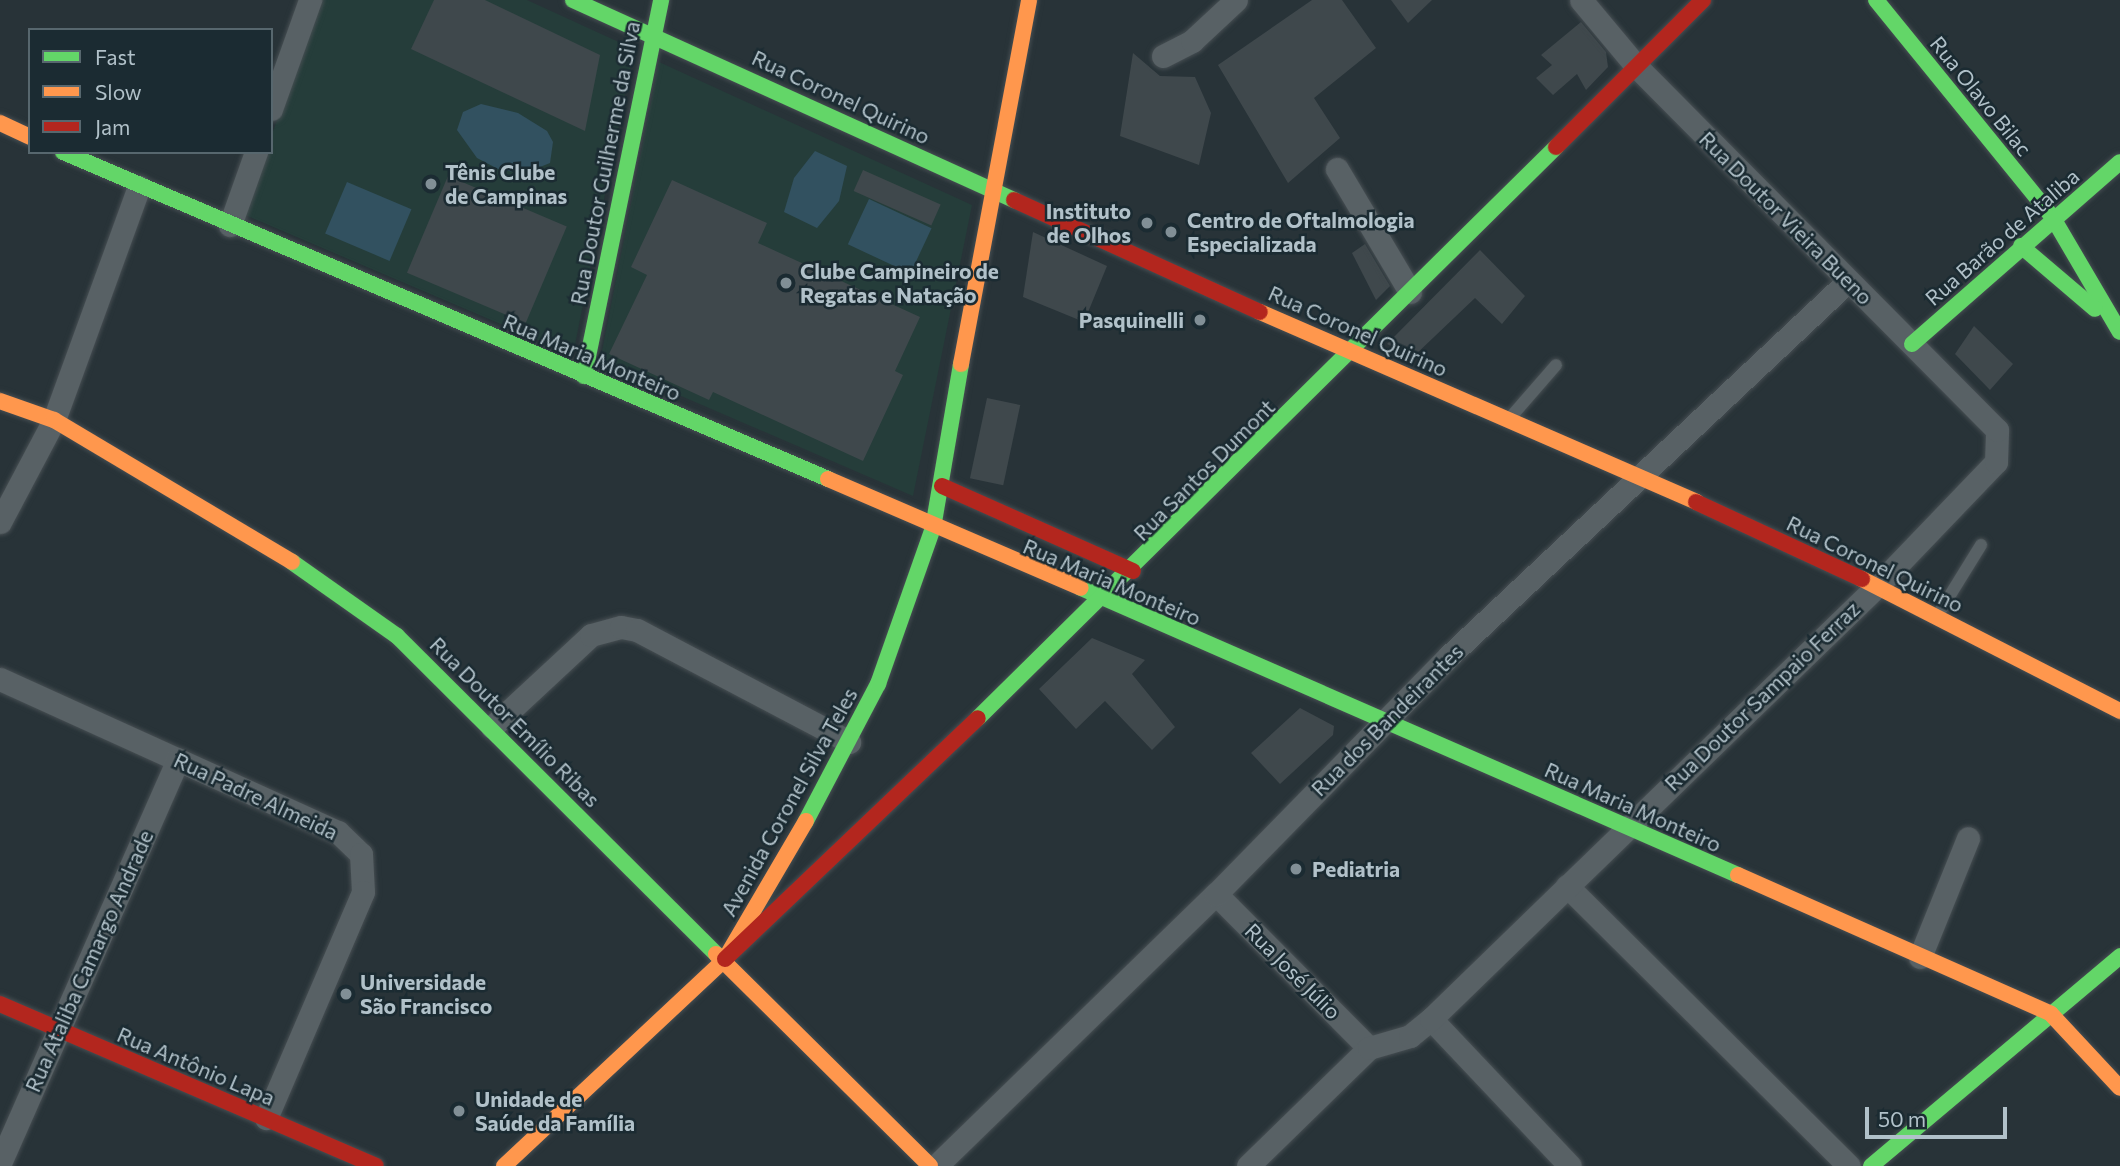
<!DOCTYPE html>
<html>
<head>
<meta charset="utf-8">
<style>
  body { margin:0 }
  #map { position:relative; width:2120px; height:1166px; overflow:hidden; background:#283338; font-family:Commissioner,sans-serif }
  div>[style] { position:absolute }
  .green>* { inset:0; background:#253d3a }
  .water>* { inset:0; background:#325160; transform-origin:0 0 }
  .building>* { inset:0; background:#3f484c; transform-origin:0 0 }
  .roads { filter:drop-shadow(0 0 2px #464e52) drop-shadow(0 0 2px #464e52) }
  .lane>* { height:12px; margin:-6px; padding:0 6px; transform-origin:6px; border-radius:6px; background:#586165 }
  .street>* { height:23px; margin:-11.5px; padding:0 11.5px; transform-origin:11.5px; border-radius:11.5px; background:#586165 }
  .fast>* { height:16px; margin:-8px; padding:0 8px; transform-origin:8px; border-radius:8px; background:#63d668 }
  .slow>* { height:16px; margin:-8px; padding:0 8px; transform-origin:8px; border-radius:8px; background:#ff974d }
  .jam>* { height:16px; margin:-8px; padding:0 8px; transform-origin:8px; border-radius:8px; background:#b3261e }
  .dots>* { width:19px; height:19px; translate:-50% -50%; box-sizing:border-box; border:4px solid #1b2b32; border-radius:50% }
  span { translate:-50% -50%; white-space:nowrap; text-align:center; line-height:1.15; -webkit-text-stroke:5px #1b2b32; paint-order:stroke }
  .street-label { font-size:21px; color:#b1c1c9 }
  .poi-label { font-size:21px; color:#b1c1c9; font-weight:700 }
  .left { translate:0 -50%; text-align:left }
  .right { translate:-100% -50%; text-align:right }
  .legend { position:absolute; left:28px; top:28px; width:245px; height:126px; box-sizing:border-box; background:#1b2b32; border:2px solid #57676e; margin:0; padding:9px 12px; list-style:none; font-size:21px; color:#b1c1c9 }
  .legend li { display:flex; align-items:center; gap:14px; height:35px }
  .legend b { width:35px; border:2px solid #57676e }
  .scale { position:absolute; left:1865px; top:1107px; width:142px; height:32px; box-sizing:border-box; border:4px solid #b1c1c9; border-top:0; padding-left:9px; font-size:21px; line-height:24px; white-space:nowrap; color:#b1c1c9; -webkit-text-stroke:5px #1b2b32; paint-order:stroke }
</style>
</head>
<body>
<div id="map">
  <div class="green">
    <i style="clip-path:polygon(320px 0,527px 0,634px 49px,573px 355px,245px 215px,266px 152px,271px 152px,271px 137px)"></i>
    <i style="clip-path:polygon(659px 62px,972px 205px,913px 496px,600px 361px)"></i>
  </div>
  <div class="water">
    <i style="clip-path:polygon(481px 104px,518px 113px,547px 131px,553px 142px,550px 163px,525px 173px,500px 170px,477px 158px,457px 130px,463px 112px)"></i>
    <i style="clip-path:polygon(815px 151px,847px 166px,839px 201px,817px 228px,784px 212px,794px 178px)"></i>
    <i style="left:347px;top:182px;width:70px;height:56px;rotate:23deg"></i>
    <i style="left:869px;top:199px;width:69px;height:50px;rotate:25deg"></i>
  </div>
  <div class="building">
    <i style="clip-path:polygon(434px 0,485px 0,600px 55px,585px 131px,411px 49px)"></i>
    <i style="clip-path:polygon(1312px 0,1342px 0,1376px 48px,1314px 98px,1340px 138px,1288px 183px,1218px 65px)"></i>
    <i style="clip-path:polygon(1391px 0,1432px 0,1408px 23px)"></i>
    <i style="clip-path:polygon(1581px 22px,1606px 52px,1608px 67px,1586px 90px,1577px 74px,1553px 95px,1536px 78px,1552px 65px,1541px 55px)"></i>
    <i style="clip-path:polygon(1133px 53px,1160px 76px,1195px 77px,1211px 113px,1199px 165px,1120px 136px)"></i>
    <i style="left:863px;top:170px;width:85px;height:23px;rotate:24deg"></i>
    <i style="left:448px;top:176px;width:129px;height:105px;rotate:23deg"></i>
    <i style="clip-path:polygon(672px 180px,767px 223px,758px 243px,920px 317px,895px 371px,903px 375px,863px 461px,713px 392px,709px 400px,609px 354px,647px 275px,631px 267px)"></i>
    <i style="clip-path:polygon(1033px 232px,1107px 266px,1084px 322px,1023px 297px)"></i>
    <i style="clip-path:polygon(1365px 244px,1390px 286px,1376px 300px,1352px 253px)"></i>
    <i style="clip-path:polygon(1480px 250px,1525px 296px,1502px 324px,1475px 298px,1413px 357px,1387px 344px)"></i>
    <i style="clip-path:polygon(1974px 326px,2013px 364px,1990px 390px,1955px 354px)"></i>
    <i style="left:987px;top:398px;width:34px;height:82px;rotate:12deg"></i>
    <i style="clip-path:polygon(1092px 638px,1145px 660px,1132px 674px,1175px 727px,1152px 750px,1105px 701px,1076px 729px,1039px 689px)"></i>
    <i style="clip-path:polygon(1300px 708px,1334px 726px,1333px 735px,1280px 784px,1251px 753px)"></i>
  </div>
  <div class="roads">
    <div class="lane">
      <i style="left:1510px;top:418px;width:70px;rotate:-49deg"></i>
      <i style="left:1939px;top:613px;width:80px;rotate:-58.3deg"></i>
    </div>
    <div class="street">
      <i style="left:1163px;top:56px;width:33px;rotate:-27deg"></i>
      <i style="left:1192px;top:41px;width:60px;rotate:-43deg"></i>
      <i style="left:271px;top:109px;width:116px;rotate:-70.3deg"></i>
      <i style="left:1337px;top:169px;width:143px;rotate:59.3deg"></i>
      <i style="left:230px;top:225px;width:77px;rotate:-70.4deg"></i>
      <i style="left:0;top:522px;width:115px;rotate:-62.1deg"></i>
      <i style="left:54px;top:420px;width:248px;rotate:-70deg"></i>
      <i style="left:0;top:679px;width:371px;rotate:24.4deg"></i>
      <i style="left:338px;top:832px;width:32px;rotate:44deg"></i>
      <i style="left:361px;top:854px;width:38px;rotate:87deg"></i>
      <i style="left:363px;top:892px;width:246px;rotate:113.2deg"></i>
      <i style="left:492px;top:727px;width:135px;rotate:-42.9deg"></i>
      <i style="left:591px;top:635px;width:31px;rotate:-15deg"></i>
      <i style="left:621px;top:627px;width:16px;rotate:11deg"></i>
      <i style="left:637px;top:630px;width:240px;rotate:27.8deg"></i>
      <i style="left:1567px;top:886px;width:397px;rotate:44.8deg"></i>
      <i style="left:1216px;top:894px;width:217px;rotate:45.2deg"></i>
      <i style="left:1920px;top:957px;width:128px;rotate:-68deg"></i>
      <i style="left:1431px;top:1019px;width:202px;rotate:46.6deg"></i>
      <i style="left:0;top:1163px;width:441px;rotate:-66.2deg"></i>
      <i style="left:936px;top:1166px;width:390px;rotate:-44.2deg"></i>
      <i style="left:1216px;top:894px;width:333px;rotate:-45.6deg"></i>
      <i style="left:1449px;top:656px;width:546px;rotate:-43.22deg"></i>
      <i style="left:1248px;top:1166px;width:169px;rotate:-44.3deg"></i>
      <i style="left:1369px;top:1048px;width:43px;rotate:-16.3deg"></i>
      <i style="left:1410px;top:1036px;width:27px;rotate:-39deg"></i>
      <i style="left:1431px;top:1019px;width:622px;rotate:-44.15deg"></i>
      <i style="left:1877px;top:586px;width:172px;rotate:-46.2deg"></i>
      <i style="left:1996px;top:462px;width:32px;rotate:-88deg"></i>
      <i style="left:1997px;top:430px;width:511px;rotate:-134.76deg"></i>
      <i style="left:1637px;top:67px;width:87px;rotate:-129.9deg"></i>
    </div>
    <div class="fast">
      <i style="left:573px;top:0;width:484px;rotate:24.4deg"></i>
      <i style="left:1876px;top:0;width:281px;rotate:50.9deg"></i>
      <i style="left:2053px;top:218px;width:132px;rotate:59.6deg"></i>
      <i style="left:63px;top:152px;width:832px;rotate:23.14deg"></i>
      <i style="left:2021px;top:246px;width:97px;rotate:40.4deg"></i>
      <i style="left:1912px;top:344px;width:276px;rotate:-41.2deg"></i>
      <i style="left:584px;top:376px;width:384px;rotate:-78.4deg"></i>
      <i style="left:292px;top:562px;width:128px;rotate:35.2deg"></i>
      <i style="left:397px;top:636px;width:450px;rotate:44.9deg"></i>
      <i style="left:1081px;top:588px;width:717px;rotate:23.6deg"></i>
      <i style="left:978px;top:718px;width:812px;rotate:-44.65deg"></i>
      <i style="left:806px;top:821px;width:155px;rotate:-62.3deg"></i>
      <i style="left:878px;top:684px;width:165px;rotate:-70.6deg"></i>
      <i style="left:933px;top:528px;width:166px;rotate:-80.3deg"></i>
      <i style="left:1871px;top:1166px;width:326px;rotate:-40.1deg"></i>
    </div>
    <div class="slow">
      <i style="left:0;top:123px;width:33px;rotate:25deg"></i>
      <i style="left:1260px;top:312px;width:476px;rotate:23.5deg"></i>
      <i style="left:961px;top:364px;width:370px;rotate:-79.4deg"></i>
      <i style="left:0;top:401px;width:57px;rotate:19.4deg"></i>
      <i style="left:54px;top:420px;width:277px;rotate:30.8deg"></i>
      <i style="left:828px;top:479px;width:275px;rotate:23.3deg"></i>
      <i style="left:1862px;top:579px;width:290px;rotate:27.1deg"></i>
      <i style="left:1738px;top:875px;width:342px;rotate:23.9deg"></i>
      <i style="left:2051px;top:1014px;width:101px;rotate:47deg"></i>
      <i style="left:716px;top:954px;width:301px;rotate:44.7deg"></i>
      <i style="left:504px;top:1166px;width:303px;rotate:-43.1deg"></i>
      <i style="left:725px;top:959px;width:160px;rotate:-59.6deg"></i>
    </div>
    <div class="jam">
      <i style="left:1556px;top:147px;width:208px;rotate:-45deg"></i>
      <i style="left:1014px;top:200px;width:270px;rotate:24.5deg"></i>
      <i style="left:942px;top:486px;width:209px;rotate:24deg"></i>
      <i style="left:1696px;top:502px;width:183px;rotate:24.9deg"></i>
      <i style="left:725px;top:959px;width:349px;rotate:-43.6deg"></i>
      <i style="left:0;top:1004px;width:409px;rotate:23.3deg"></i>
    </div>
  </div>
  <div class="dots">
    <i style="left:431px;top:184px;background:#818f96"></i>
    <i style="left:1147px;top:223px;background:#818f96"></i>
    <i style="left:1171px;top:232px;background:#818f96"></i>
    <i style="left:786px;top:283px;background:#818f96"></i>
    <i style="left:1200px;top:320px;background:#818f96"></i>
    <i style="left:1296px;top:869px;background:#818f96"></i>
    <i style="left:346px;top:994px;background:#818f96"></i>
    <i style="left:459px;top:1111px;background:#818f96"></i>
  </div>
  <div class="street-label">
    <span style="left:1981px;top:96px;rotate:51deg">Rua Olavo Bilac</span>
    <span style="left:841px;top:97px;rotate:25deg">Rua Coronel Quirino</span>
    <span style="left:605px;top:163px;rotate:-79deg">Rua Doutor Guilherme da Silva</span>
    <span style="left:1786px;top:218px;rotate:45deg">Rua Doutor Vieira Bueno</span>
    <span style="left:2002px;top:237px;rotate:-41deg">Rua Barão de Ataliba</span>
    <span style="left:1358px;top:331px;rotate:24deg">Rua Coronel Quirino</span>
    <span style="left:592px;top:357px;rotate:23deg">Rua Maria Monteiro</span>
    <span style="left:1204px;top:470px;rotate:-45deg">Rua Santos Dumont</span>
    <span style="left:1875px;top:564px;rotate:26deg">Rua Coronel Quirino</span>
    <span style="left:1112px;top:582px;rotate:23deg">Rua Maria Monteiro</span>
    <span style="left:1762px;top:696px;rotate:-44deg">Rua Doutor Sampaio Ferraz</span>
    <span style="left:1387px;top:720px;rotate:-45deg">Rua dos Bandeirantes</span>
    <span style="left:515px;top:722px;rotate:45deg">Rua Doutor Emílio Ribas</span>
    <span style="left:256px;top:796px;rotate:25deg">Rua Padre Almeida</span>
    <span style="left:789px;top:802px;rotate:-61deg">Avenida Coronel Silva Teles</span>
    <span style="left:1633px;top:807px;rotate:24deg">Rua Maria Monteiro</span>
    <span style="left:89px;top:961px;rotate:-66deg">Rua Ataliba Camargo Andrade</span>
    <span style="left:1293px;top:971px;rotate:45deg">Rua José Júlio</span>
    <span style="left:196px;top:1066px;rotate:23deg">Rua Antônio Lapa</span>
  </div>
  <div class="poi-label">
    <span class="left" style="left:445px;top:184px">Tênis Clube<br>de Campinas</span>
    <span class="right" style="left:1131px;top:223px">Instituto<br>de Olhos</span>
    <span class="left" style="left:1187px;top:232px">Centro de Oftalmologia<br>Especializada</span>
    <span class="left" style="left:800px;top:283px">Clube Campineiro de<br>Regatas e Natação</span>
    <span class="right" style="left:1184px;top:320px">Pasquinelli</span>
    <span class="left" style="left:1312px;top:869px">Pediatria</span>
    <span class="left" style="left:360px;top:994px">Universidade<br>São Francisco</span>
    <span class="left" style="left:475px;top:1111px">Unidade de<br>Saúde da Família</span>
  </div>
  <ul class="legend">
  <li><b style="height:9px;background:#63d668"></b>Fast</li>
  <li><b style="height:9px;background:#ff974d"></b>Slow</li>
  <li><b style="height:9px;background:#b3261e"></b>Jam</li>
  </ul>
  <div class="scale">50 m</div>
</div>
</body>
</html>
